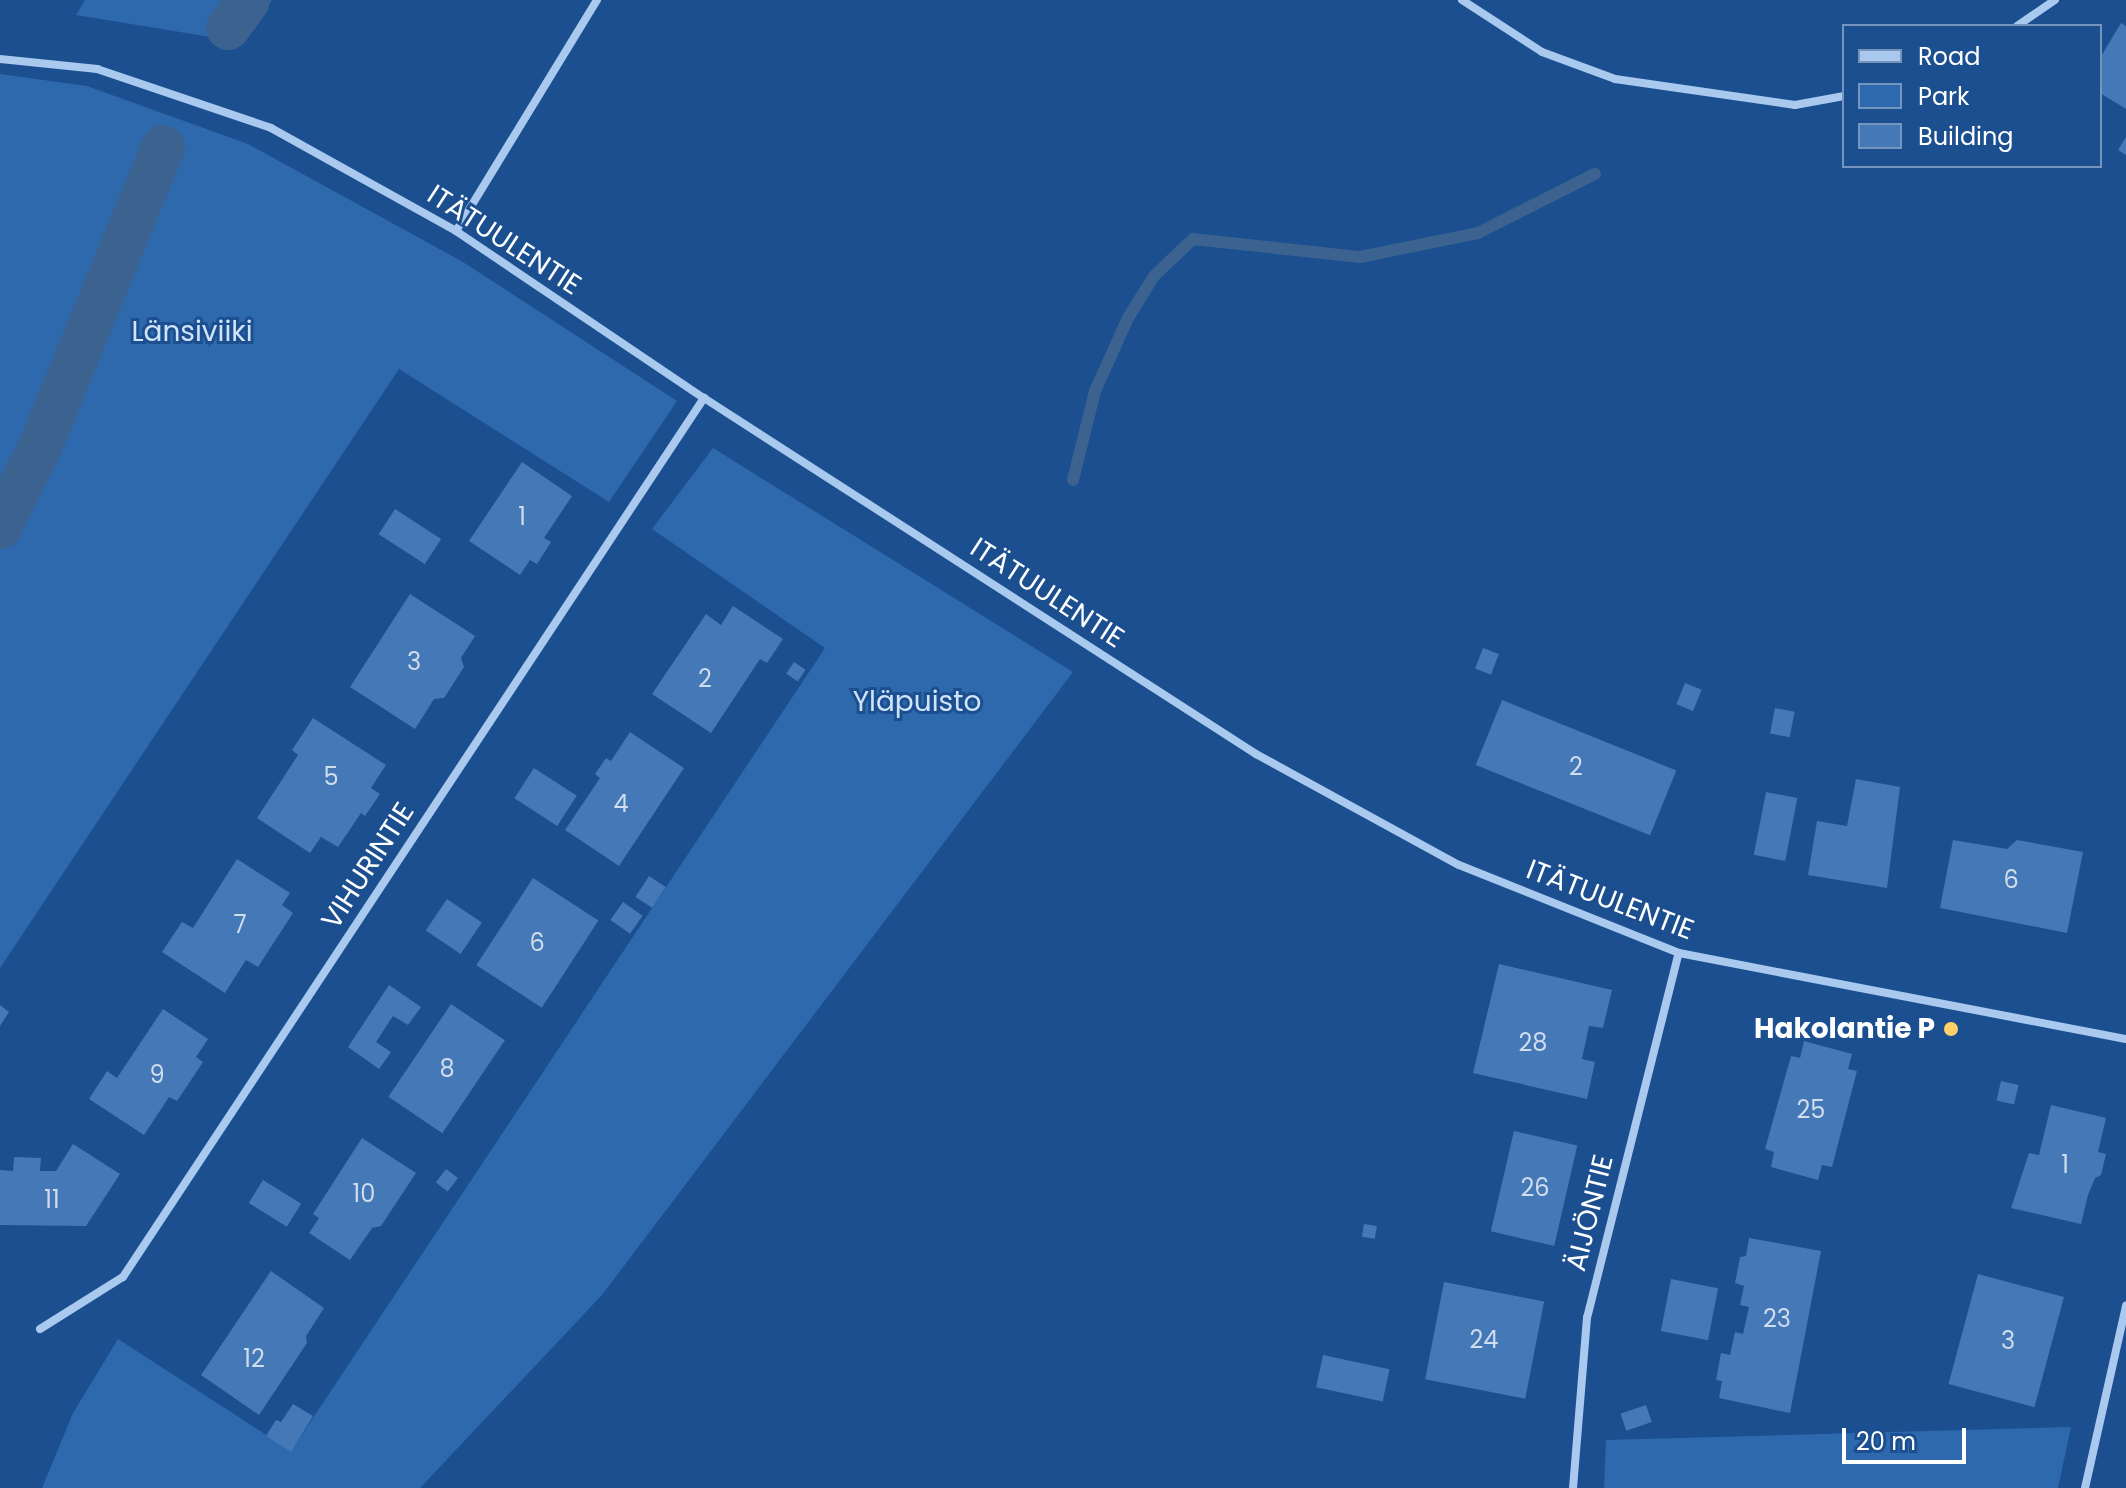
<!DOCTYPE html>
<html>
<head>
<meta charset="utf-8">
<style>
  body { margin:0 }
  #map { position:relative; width:2126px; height:1488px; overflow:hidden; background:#1b4f8f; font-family:Poppins,sans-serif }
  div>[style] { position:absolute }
  .green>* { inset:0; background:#2e69ad }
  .stream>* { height:12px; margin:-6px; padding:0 6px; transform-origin:6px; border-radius:6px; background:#3c6290 }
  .canal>* { height:44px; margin:-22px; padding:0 22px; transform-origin:22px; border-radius:22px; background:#3c6290 }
  .building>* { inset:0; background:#4478b7; transform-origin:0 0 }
  .minor>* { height:8px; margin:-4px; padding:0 4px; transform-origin:4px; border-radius:4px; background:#a9c9ee }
  .dots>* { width:22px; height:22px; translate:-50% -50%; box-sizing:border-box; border:4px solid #1b4f8f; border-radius:50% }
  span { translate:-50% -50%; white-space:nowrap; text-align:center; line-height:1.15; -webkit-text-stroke:6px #1b4f8f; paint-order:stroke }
  .number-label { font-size:24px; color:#d0dded }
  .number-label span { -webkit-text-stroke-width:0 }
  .street-label { font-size:28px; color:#fff }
  .park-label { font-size:28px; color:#cfe3fa }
  .poi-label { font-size:28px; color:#fff; font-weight:700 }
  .right { translate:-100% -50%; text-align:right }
  .legend { position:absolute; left:1842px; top:24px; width:260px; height:144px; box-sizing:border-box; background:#1b4f8f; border:2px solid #7695bc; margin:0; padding:10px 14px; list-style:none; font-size:24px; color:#fff }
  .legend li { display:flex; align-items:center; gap:16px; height:40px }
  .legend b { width:40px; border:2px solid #7695bc }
  .scale { position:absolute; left:1842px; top:1428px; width:124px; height:36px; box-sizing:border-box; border:4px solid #fff; border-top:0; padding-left:10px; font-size:24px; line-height:28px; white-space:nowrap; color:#fff; -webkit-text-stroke:6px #1b4f8f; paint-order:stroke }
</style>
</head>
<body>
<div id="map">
  <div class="green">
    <i style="clip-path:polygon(85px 0,272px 0,241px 42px,76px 15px)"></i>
    <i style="clip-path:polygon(0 74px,87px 86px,248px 144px,463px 262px,677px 401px,609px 502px,399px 369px,0 968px)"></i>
    <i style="clip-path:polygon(713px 448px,1073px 672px,602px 1295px,420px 1488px,42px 1488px,73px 1413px,118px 1339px,291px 1451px,825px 648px,652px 529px)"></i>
    <i style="clip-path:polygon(2071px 1427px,2058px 1488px,1604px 1488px,1606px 1440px)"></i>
  </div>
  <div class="stream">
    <i style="left:1073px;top:480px;width:92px;rotate:-76.1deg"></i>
    <i style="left:1095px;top:391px;width:80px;rotate:-65.7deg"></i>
    <i style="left:1128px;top:318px;width:49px;rotate:-58.2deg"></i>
    <i style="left:1154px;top:276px;width:54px;rotate:-43.5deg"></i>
    <i style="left:1193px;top:239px;width:168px;rotate:6.2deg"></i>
    <i style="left:1360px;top:257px;width:120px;rotate:-11.5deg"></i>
    <i style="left:1478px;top:233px;width:131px;rotate:-26.8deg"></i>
  </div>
  <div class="canal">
    <i style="left:228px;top:28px;width:34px;rotate:-54deg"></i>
    <i style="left:0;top:527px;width:89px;rotate:-63.4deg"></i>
    <i style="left:40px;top:447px;width:324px;rotate:-67.7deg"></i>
  </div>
  <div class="building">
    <i style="clip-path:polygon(2121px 23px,2126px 26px,2126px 109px,2100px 93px,2100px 58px)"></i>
    <i style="clip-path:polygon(2126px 137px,2126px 155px,2118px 150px)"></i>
    <i style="clip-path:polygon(522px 462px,572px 496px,544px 538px,551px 542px,537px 564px,530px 560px,520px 575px,469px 541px)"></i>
    <i style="left:395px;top:509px;width:55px;height:30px;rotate:33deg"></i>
    <i style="clip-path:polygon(410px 594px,475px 636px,461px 658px,464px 667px,444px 698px,434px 699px,415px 729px,350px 687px)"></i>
    <i style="clip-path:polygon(733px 606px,783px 639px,767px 663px,760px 659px,711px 733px,652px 694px,706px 614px,721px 625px)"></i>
    <i style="left:1483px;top:648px;width:17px;height:22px;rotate:21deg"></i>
    <i style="left:794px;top:662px;width:14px;height:14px;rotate:34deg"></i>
    <i style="left:1685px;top:683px;width:18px;height:23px;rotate:22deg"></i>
    <i style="left:1502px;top:700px;width:188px;height:70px;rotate:22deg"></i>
    <i style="left:1775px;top:708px;width:20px;height:26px;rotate:11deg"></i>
    <i style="clip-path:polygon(313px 718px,386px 765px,371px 788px,380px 794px,365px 816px,361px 813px,338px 847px,321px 837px,310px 853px,257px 818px,298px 755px,292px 750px)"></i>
    <i style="clip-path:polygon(630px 732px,684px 768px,619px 866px,565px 830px,600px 778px,595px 774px,606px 758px,611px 761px)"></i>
    <i style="left:534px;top:768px;width:51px;height:36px;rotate:33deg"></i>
    <i style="clip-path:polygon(1856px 779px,1900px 787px,1887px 888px,1808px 875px,1817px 821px,1847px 826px)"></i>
    <i style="left:1766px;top:792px;width:32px;height:64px;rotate:11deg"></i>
    <i style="clip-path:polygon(1953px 840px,2007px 849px,2017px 840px,2083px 852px,2067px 933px,1940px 908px)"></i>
    <i style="clip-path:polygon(237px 859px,290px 893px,282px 905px,293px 913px,258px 967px,246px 960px,225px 993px,162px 952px,182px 922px,193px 928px)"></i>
    <i style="left:649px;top:876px;width:20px;height:25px;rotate:33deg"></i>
    <i style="left:533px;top:878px;width:78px;height:104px;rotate:33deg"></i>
    <i style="left:447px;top:899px;width:42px;height:38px;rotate:34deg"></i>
    <i style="left:623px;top:902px;width:24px;height:22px;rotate:35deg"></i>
    <i style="clip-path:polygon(1499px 964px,1612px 990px,1603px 1028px,1589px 1026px,1582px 1059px,1595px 1062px,1587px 1099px,1473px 1073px)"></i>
    <i style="clip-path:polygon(389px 985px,421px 1007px,408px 1025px,393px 1016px,376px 1042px,391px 1052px,379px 1069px,348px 1047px)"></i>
    <i style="left:451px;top:1004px;width:65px;height:112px;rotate:34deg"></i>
    <i style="clip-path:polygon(0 1005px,9px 1012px,0 1026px)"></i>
    <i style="clip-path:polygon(163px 1009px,208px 1039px,196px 1057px,203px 1062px,177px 1101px,169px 1097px,144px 1135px,89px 1099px,107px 1071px,117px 1078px)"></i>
    <i style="clip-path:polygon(1804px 1041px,1852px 1054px,1848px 1069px,1857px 1071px,1832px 1167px,1822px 1165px,1818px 1180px,1771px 1167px,1774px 1152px,1765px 1149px,1791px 1056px,1800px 1058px)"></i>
    <i style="left:2001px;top:1081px;width:18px;height:20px;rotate:13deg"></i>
    <i style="clip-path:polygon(2051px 1105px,2106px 1118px,2098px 1152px,2106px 1154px,2101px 1175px,2095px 1178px,2088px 1195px,2081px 1224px,2011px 1208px,2029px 1153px,2039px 1155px)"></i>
    <i style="left:1514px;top:1131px;width:65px;height:103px;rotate:13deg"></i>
    <i style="clip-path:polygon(362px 1138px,416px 1173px,381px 1226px,372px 1228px,350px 1260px,309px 1233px,319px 1218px,313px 1214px)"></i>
    <i style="clip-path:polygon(73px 1144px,120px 1174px,86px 1226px,0 1225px,0 1170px,13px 1171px,14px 1157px,41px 1158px,40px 1171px,56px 1171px)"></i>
    <i style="left:446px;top:1169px;width:15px;height:17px;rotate:37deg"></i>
    <i style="left:263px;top:1180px;width:45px;height:27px;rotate:32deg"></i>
    <i style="left:1364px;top:1224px;width:13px;height:13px;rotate:9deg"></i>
    <i style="clip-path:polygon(1749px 1238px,1821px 1251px,1790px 1413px,1719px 1398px,1722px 1381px,1716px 1380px,1721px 1353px,1730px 1355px,1735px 1332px,1743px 1334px,1749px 1307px,1740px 1305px,1744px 1286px,1735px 1283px,1740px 1257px,1746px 1256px)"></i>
    <i style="clip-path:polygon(271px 1271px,324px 1308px,306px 1336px,307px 1343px,259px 1415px,201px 1375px)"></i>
    <i style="left:1978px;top:1274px;width:89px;height:114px;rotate:15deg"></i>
    <i style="left:1671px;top:1279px;width:48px;height:53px;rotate:11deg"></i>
    <i style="left:1444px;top:1282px;width:102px;height:99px;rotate:11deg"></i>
    <i style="left:1323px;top:1355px;width:68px;height:33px;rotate:12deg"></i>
    <i style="clip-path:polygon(293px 1404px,313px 1416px,291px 1452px,266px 1436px,276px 1420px,281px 1422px)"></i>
    <i style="left:1646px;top:1405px;width:18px;height:27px;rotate:71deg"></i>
  </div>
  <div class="minor">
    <i style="left:1462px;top:0;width:95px;rotate:33deg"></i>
    <i style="left:1542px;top:52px;width:78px;rotate:20.3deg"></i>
    <i style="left:1615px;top:79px;width:182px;rotate:8.2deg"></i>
    <i style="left:1795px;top:105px;width:50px;rotate:-10.4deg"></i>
    <i style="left:2017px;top:26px;width:46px;rotate:-34.4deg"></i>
    <i style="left:0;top:59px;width:98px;rotate:5.9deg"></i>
    <i style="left:97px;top:69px;width:184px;rotate:18.7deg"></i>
    <i style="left:271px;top:128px;width:212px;rotate:29.1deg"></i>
    <i style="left:456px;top:231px;width:299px;rotate:34deg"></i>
    <i style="left:704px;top:398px;width:657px;rotate:32.82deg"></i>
    <i style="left:1256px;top:754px;width:231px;rotate:28.7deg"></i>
    <i style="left:1459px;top:865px;width:237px;rotate:21.8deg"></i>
    <i style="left:1679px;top:953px;width:455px;rotate:10.9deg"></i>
    <i style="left:456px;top:231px;width:271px;rotate:-58.6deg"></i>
    <i style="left:40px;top:1329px;width:98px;rotate:-32.1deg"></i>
    <i style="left:123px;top:1277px;width:1054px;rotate:-56.54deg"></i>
    <i style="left:1573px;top:1488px;width:171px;rotate:-85.3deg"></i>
    <i style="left:1587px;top:1318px;width:376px;rotate:-75.9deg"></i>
    <i style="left:2085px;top:1488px;width:187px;rotate:-77.3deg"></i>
  </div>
  <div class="dots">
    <i style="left:1951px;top:1029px;background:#ffd166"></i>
  </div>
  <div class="number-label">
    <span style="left:522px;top:517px">1</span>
    <span style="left:414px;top:662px">3</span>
    <span style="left:705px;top:679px">2</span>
    <span style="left:1576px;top:767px">2</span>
    <span style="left:331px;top:777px">5</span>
    <span style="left:621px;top:804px">4</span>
    <span style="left:2011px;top:880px">6</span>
    <span style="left:240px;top:925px">7</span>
    <span style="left:537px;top:943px">6</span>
    <span style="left:1533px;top:1043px">28</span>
    <span style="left:447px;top:1069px">8</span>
    <span style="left:157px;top:1075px">9</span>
    <span style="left:1811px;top:1110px">25</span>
    <span style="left:2065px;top:1165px">1</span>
    <span style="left:1535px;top:1188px">26</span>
    <span style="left:364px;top:1194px">10</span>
    <span style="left:52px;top:1200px">11</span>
    <span style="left:1777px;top:1319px">23</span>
    <span style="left:1484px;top:1340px">24</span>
    <span style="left:2008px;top:1341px">3</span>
    <span style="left:254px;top:1359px">12</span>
  </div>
  <div class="street-label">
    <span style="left:504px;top:240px;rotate:33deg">ITÄTUULENTIE</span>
    <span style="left:1047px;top:593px;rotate:33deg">ITÄTUULENTIE</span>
    <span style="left:368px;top:866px;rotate:-57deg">VIHURINTIE</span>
    <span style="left:1610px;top:900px;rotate:21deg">ITÄTUULENTIE</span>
    <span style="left:1590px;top:1213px;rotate:-76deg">ÄIJÖNTIE</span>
  </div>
  <div class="park-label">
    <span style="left:192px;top:332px">Länsiviiki</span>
    <span style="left:917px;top:702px">Yläpuisto</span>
  </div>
  <div class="poi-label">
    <span class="right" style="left:1935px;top:1029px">Hakolantie P</span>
  </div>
  <ul class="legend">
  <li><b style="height:10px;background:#a9c9ee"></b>Road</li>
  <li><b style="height:22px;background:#2e69ad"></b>Park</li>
  <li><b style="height:22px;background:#4478b7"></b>Building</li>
  </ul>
  <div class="scale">20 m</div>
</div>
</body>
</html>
